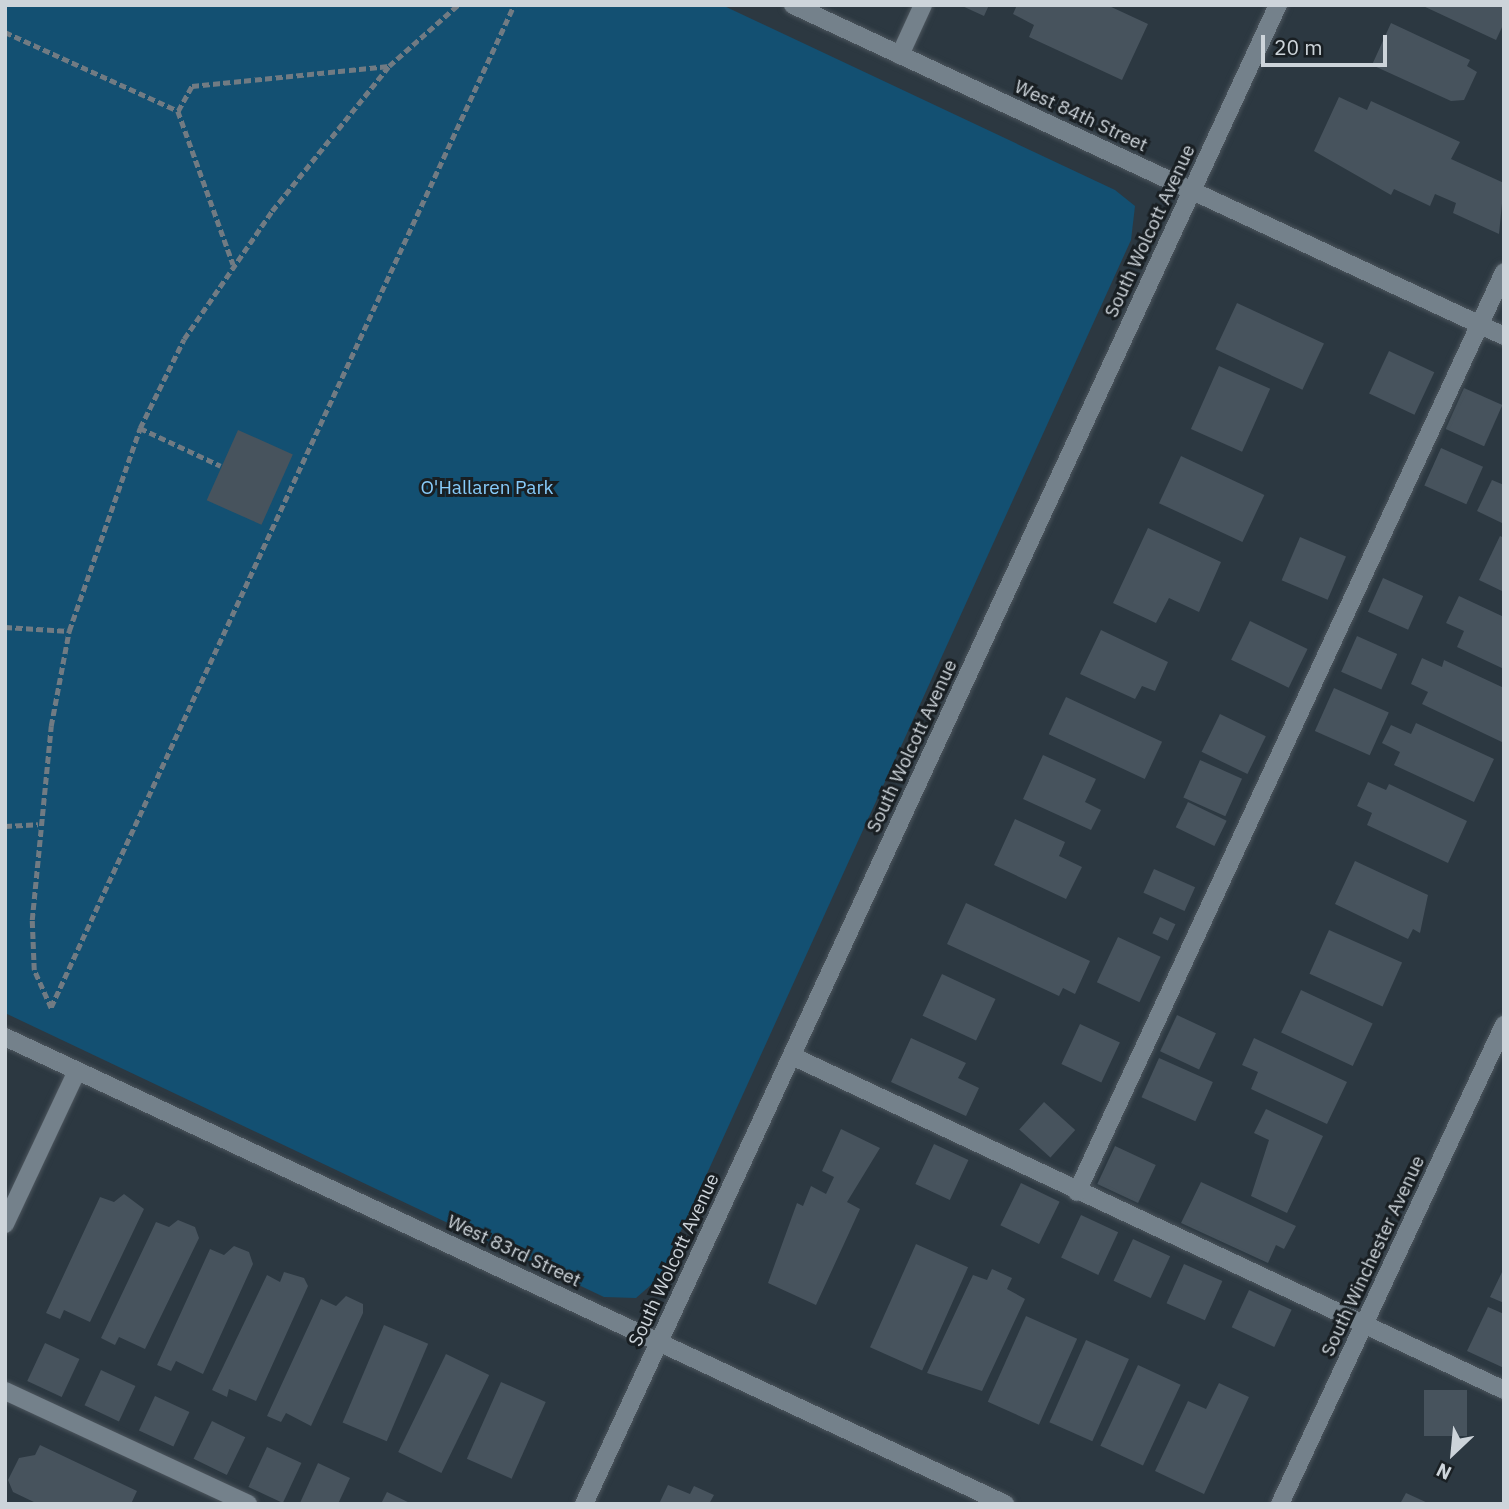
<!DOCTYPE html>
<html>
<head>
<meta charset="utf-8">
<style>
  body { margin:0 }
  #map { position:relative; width:1509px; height:1509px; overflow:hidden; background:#2c3841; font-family:"IBM Plex Sans",sans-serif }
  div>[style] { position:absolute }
  .green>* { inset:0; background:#135072 }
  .building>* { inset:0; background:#47535d; transform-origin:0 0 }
  .path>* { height:4.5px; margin-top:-2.25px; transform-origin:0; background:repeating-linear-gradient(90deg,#717b83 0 7px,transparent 0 10.5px) }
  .roads { filter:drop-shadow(0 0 2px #4c555d) drop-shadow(0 0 2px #4c555d) }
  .service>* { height:18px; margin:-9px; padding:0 9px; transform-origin:9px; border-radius:9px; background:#74818b }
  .minor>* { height:18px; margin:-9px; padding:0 9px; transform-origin:9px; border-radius:9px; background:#74818b }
  .tertiary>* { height:18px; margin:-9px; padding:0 9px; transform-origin:9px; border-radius:9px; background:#74818b }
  span { translate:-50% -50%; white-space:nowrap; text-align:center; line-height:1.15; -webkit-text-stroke:6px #191f23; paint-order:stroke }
  .street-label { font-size:19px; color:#cdd4da }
  .park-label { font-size:19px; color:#88ccfb }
  .frame { position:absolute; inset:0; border:7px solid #cdd4da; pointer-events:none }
  .north { position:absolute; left:1418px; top:1418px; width:70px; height:70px; -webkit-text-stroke:5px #191f23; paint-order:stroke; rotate:206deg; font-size:19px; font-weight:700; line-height:28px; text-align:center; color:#cdd4da }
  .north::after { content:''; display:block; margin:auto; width:24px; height:32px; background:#cdd4da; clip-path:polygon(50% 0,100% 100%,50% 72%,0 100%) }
  .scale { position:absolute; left:1261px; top:35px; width:126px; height:32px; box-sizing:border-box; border:4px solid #cdd4da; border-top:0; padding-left:9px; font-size:21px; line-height:24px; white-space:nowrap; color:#cdd4da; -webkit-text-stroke:5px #191f23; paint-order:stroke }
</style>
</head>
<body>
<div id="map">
  <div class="green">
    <i style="clip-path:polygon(5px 5px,722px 5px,1115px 190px,1135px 206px,1131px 240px,660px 1277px,636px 1298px,604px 1297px,5px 1013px)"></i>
  </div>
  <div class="building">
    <i style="clip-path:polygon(960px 5px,989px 5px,984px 16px)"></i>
    <i style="clip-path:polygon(1017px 5px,1107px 5px,1148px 24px,1122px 80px,1029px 37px,1034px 25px,1013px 14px)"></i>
    <i style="clip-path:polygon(1421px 5px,1504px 5px,1504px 23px,1496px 40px)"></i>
    <i style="clip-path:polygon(1391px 23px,1470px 60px,1467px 66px,1477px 72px,1464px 100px,1451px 101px,1372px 65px)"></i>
    <i style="clip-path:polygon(1339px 97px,1367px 110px,1371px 101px,1460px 142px,1451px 159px,1504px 183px,1499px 234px,1453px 213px,1456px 203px,1435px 194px,1430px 206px,1394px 189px,1391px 195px,1314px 151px)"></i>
    <i style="left:1237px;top:303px;width:96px;height:51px;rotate:25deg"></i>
    <i style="left:1389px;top:351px;width:50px;height:47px;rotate:25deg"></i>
    <i style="left:1219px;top:366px;width:56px;height:69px;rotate:24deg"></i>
    <i style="left:1464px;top:388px;width:42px;height:45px;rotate:24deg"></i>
    <i style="left:238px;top:430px;width:60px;height:77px;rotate:24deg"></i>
    <i style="left:1441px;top:448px;width:46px;height:41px;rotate:24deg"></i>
    <i style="left:1181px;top:456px;width:92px;height:52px;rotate:25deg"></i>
    <i style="clip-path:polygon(1492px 480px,1504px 485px,1504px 524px,1477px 511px)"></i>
    <i style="clip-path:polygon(1148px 528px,1221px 562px,1199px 612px,1169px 598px,1156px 623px,1113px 603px)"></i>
    <i style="clip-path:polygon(1500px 536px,1504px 538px,1504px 592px,1479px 580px)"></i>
    <i style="left:1300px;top:537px;width:50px;height:47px;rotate:23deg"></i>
    <i style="left:1383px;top:578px;width:44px;height:37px;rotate:24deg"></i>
    <i style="clip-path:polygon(1459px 596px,1504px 617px,1504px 669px,1457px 647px,1464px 631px,1446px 623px)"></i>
    <i style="left:1250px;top:621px;width:64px;height:43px;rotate:26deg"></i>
    <i style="clip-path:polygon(1101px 630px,1168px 662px,1155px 691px,1142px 686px,1135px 699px,1080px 674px)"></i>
    <i style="left:1357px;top:636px;width:44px;height:39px;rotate:24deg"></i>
    <i style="clip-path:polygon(1422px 658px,1442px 667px,1444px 660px,1504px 688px,1504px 743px,1422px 704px,1428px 692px,1411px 684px)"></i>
    <i style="left:1334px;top:688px;width:60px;height:47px;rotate:24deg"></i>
    <i style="left:1066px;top:697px;width:106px;height:41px;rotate:25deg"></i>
    <i style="left:1220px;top:714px;width:51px;height:42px;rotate:26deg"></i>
    <i style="clip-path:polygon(1416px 723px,1494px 759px,1474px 802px,1394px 765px,1400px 752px,1382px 743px,1391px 725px,1411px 734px)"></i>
    <i style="clip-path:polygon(1043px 755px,1096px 779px,1085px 802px,1101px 810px,1091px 830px,1023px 799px)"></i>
    <i style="left:1200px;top:760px;width:46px;height:41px;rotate:24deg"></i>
    <i style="clip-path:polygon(1368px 782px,1386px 790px,1389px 784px,1467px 821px,1448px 863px,1367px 825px,1372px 813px,1357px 806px)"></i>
    <i style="left:1188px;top:802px;width:43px;height:28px;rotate:26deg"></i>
    <i style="clip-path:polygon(1015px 819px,1065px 842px,1059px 856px,1082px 867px,1066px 899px,994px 865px)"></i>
    <i style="clip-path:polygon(1355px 861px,1428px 895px,1420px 933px,1413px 929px,1408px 939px,1335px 904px)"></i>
    <i style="left:1154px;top:869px;width:45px;height:26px;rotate:24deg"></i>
    <i style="clip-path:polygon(966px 903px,1090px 961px,1075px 994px,1063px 988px,1059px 996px,947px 944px)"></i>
    <i style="left:1160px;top:917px;width:17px;height:18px;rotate:25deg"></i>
    <i style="left:1329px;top:930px;width:80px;height:48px;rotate:24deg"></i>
    <i style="left:1118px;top:937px;width:47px;height:50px;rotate:25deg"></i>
    <i style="left:942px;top:974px;width:59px;height:46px;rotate:25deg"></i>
    <i style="left:1301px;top:990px;width:79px;height:47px;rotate:25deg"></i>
    <i style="left:1177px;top:1015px;width:43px;height:40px;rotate:25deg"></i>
    <i style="left:1080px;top:1024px;width:44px;height:44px;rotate:25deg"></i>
    <i style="clip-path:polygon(911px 1038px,966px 1063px,958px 1078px,979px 1088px,966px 1116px,891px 1082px)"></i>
    <i style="clip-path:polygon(1254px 1038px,1347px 1082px,1327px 1124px,1251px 1089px,1258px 1072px,1242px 1065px)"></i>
    <i style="left:1159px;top:1058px;width:59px;height:43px;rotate:24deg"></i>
    <i style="left:1044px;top:1102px;width:42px;height:37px;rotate:42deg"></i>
    <i style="clip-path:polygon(1266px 1109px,1323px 1136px,1287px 1213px,1251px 1196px,1269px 1140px,1254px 1133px)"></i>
    <i style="clip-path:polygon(841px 1129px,880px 1148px,847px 1202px,860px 1209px,816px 1305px,768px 1283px,797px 1203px,803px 1206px,811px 1186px,826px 1194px,834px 1177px,822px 1171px)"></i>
    <i style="left:934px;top:1144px;width:38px;height:44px;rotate:25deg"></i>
    <i style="left:1115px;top:1146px;width:45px;height:42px;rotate:25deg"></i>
    <i style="clip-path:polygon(1201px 1182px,1296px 1226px,1284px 1249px,1276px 1245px,1268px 1263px,1181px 1223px)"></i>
    <i style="left:1021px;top:1183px;width:43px;height:47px;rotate:26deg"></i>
    <i style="clip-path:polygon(124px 1194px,144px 1209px,90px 1322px,64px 1310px,60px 1319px,46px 1313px,100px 1197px,114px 1202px)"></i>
    <i style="left:1081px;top:1215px;width:41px;height:47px;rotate:25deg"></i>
    <i style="clip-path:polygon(178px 1220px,195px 1227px,199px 1238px,145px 1349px,119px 1337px,115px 1345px,101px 1338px,156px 1222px,169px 1227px)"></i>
    <i style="left:1133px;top:1239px;width:41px;height:46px;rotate:25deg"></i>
    <i style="left:916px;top:1244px;width:57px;height:113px;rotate:24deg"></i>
    <i style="clip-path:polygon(234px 1246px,249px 1252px,253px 1264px,203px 1374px,176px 1361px,171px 1371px,157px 1365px,210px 1249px,224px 1255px)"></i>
    <i style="left:1184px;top:1264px;width:42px;height:43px;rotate:24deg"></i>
    <i style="clip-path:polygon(1504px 1268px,1504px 1303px,1490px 1297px)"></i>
    <i style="clip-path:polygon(992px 1269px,1012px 1278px,1007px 1289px,1025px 1299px,982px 1391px,927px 1373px,973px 1275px,987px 1280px)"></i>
    <i style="clip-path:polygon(284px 1272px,304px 1278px,308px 1286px,256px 1401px,229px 1389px,227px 1397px,212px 1390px,267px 1275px,280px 1282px)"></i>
    <i style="left:1249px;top:1290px;width:47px;height:41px;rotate:25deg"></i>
    <i style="clip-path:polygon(346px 1296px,363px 1304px,363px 1313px,311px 1426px,286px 1413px,281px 1422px,267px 1416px,321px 1299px,336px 1306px)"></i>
    <i style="clip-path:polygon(1488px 1307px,1504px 1314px,1504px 1368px,1467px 1351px)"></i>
    <i style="left:1026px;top:1316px;width:56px;height:94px;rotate:24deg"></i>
    <i style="left:384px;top:1325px;width:48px;height:106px;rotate:23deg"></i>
    <i style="left:1086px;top:1340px;width:47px;height:90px;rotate:24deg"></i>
    <i style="left:45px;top:1343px;width:38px;height:42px;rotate:25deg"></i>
    <i style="left:446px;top:1354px;width:48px;height:109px;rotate:26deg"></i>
    <i style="left:1138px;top:1365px;width:47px;height:89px;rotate:25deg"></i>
    <i style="left:101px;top:1370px;width:38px;height:39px;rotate:25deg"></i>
    <i style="left:501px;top:1382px;width:49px;height:84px;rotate:24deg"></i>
    <i style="clip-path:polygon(1219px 1383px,1249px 1397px,1204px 1494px,1155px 1471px,1188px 1401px,1206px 1409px)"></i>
    <i style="left:1424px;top:1390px;width:43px;height:46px"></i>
    <i style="left:155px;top:1396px;width:38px;height:38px;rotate:25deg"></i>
    <i style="left:212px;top:1421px;width:37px;height:42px;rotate:26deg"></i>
    <i style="clip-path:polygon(40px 1445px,137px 1491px,131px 1504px,38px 1504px,13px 1492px,8px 1480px,19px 1458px,35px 1455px)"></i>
    <i style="left:267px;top:1447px;width:38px;height:44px;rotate:25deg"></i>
    <i style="clip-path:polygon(318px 1463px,350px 1478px,338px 1504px,300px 1503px)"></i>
    <i style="clip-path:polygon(668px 1485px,690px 1494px,694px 1486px,714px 1495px,709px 1504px,659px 1504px)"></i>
    <i style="clip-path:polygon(387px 1492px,412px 1504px,381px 1504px)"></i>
    <i style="clip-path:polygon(1406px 1493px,1430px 1504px,1400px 1504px)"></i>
  </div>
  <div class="path">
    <i style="left:5px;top:32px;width:190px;rotate:24.5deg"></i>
    <i style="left:178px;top:111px;width:163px;rotate:70.2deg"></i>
    <i style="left:178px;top:111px;width:29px;rotate:-61deg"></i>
    <i style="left:192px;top:86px;width:198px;rotate:-5.8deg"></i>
    <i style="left:140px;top:428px;width:89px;rotate:25.1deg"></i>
    <i style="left:5px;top:627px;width:64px;rotate:3.6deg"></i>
    <i style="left:5px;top:826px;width:33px;rotate:-3deg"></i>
    <i style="left:51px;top:1007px;width:1104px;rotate:-65.2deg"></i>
    <i style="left:51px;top:1008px;width:42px;rotate:-114.1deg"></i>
    <i style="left:34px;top:970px;width:50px;rotate:-92.3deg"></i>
    <i style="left:32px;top:920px;width:195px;rotate:-84.4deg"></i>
    <i style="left:51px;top:726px;width:97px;rotate:-79.3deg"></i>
    <i style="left:69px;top:631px;width:215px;rotate:-70.7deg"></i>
    <i style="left:140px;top:428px;width:99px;rotate:-63.7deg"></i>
    <i style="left:184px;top:339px;width:155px;rotate:-55.5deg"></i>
    <i style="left:272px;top:211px;width:186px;rotate:-51.1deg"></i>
    <i style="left:389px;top:66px;width:92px;rotate:-41.5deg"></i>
  </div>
  <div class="roads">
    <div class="service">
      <i style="left:900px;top:55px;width:55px;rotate:-65.3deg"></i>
      <i style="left:792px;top:1056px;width:786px;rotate:25.13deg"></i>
      <i style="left:1077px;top:1192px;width:1014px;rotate:-65.1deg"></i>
      <i style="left:5px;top:1391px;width:268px;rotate:24.9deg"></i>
    </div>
    <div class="minor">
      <i style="left:793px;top:5px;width:784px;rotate:24.96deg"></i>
      <i style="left:5px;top:1224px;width:169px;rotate:-64.8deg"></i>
      <i style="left:584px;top:1504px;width:1652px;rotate:-65.16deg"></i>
      <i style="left:1280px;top:1504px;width:529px;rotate:-64.94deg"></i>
    </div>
    <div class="tertiary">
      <i style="left:5px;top:1037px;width:1104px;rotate:25.03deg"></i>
    </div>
  </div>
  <div class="street-label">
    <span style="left:1081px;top:116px;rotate:25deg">West 84th Street</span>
    <span style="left:1150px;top:231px;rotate:-65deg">South Wolcott Avenue</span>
    <span style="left:912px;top:746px;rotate:-65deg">South Wolcott Avenue</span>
    <span style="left:514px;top:1251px;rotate:25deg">West 83rd Street</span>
    <span style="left:1373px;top:1256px;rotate:-65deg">South Winchester Avenue</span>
    <span style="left:674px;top:1260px;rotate:-65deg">South Wolcott Avenue</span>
  </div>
  <div class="park-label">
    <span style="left:487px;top:488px">O'Hallaren Park</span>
  </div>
  <div class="frame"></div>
  <div class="north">N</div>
  <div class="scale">20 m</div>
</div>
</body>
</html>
